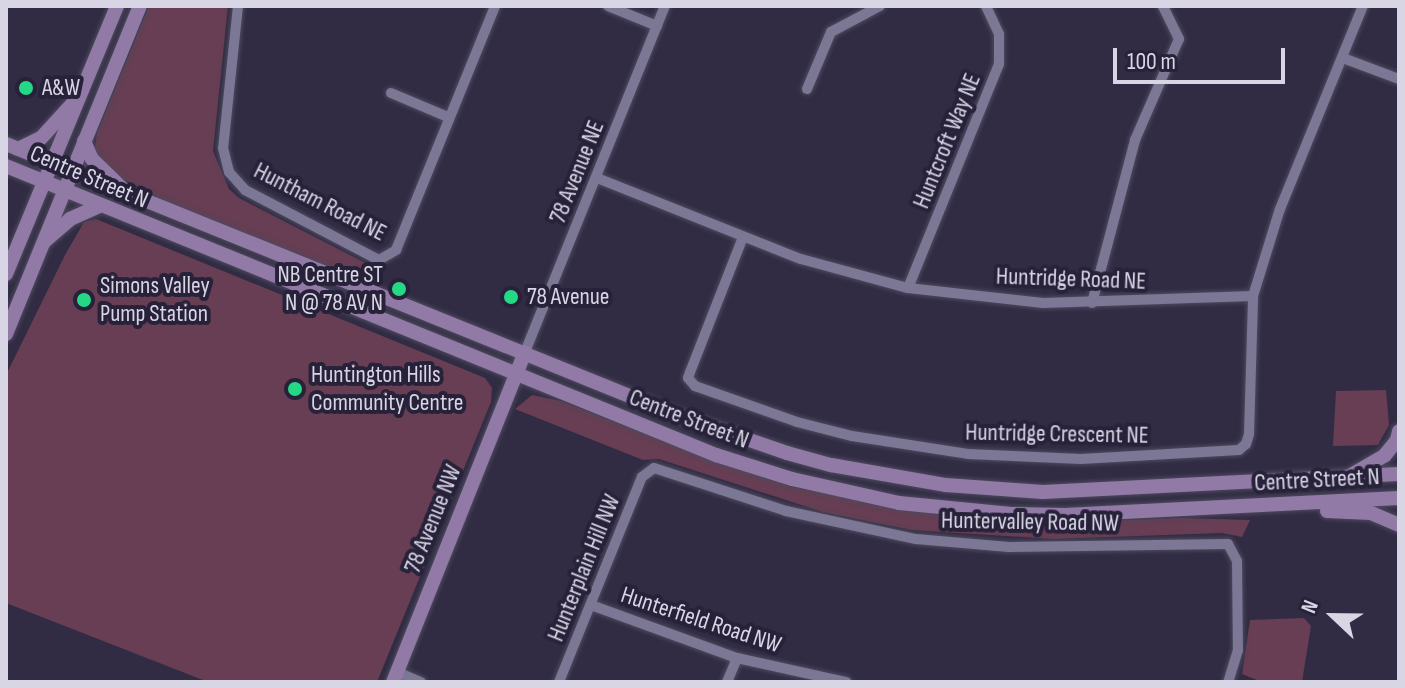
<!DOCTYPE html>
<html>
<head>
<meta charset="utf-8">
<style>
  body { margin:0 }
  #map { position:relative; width:1405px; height:688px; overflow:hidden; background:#312c44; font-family:"Sofia Sans Condensed",sans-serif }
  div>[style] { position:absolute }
  .green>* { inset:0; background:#673e53 }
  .roads { filter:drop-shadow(0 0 2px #4e4a5e) drop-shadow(0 0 2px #4e4a5e) }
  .street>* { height:10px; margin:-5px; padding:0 5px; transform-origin:5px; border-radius:5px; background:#7c7794 }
  .secondary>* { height:14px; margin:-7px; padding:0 7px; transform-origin:7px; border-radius:7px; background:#927aa7 }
  .dots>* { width:22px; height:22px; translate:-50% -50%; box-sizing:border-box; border:4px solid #27223a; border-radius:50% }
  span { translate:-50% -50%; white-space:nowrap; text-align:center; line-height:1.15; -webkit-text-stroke:8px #27223a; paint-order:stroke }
  .poi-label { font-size:24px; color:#d8d5e5 }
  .left { translate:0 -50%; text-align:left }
  .right { translate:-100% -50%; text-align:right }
  .street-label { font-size:24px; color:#d8d5e5 }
  .frame { position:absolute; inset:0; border:8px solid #d8d5e5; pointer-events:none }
  .north { position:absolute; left:1293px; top:576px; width:80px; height:80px; -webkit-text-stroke:6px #27223a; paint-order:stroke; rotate:292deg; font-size:22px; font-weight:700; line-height:32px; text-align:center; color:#d8d5e5 }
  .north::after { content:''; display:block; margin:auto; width:28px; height:36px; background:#d8d5e5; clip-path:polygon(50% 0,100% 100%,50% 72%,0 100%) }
  .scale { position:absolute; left:1113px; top:48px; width:172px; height:36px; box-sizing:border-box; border:4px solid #d8d5e5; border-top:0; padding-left:10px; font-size:24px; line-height:28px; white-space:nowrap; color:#d8d5e5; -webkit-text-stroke:6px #27223a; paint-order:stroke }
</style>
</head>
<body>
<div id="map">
  <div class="green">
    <i style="clip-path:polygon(149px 6px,228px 6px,213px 151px,229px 189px,239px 198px,383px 272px,366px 280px,352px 279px,175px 206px,118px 176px,99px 158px,95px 147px,97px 133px)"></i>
    <i style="clip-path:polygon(96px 219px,485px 378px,492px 388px,491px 402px,377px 682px,208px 682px,6px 603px,6px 375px,65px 255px,84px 222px)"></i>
    <i style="clip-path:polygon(1386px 390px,1389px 425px,1378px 445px,1333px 446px,1336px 391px)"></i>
    <i style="clip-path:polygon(532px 395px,561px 401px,725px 465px,792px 487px,945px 516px,945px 519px,1056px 523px,1181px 518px,1250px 520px,1242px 537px,1222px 533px,1054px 539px,912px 530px,823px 512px,659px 459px,643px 460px,515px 409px)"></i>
    <i style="clip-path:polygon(1304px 618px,1311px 626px,1302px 682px,1262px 682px,1242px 674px,1250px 620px)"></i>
  </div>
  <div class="roads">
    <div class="street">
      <i style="left:238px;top:6px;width:143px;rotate:96deg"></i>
      <i style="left:223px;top:148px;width:25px;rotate:76deg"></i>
      <i style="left:229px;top:172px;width:24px;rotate:48deg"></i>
      <i style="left:245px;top:190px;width:151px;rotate:27.6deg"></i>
      <i style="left:379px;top:260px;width:20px;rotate:-30deg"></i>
      <i style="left:396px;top:250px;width:263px;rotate:-67.9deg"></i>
      <i style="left:608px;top:6px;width:53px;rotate:22.2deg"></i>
      <i style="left:1343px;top:58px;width:60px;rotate:20.6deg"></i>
      <i style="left:807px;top:89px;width:62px;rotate:-67.2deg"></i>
      <i style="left:831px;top:32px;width:55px;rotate:-28deg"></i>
      <i style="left:391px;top:93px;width:62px;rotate:22.8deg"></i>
      <i style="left:597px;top:178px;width:219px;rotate:21.7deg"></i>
      <i style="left:801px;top:259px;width:111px;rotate:15.2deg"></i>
      <i style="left:908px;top:288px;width:136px;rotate:6.3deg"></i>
      <i style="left:1043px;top:303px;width:210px;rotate:-1.9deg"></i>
      <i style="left:743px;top:237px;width:145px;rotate:111.4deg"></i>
      <i style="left:690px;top:372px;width:6px;rotate:108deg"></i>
      <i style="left:688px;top:378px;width:11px;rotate:49deg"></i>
      <i style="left:695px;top:386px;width:108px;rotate:19.4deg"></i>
      <i style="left:797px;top:422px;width:57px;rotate:14.3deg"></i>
      <i style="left:852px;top:436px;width:117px;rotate:8.8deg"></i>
      <i style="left:968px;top:454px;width:113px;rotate:2.5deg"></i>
      <i style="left:1081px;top:459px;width:158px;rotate:-3.3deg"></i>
      <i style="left:1239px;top:450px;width:9px;rotate:-41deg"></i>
      <i style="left:1246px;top:444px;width:10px;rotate:-73deg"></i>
      <i style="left:1249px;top:434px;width:138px;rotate:-88.3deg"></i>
      <i style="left:1253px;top:296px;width:91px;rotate:-72.8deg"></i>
      <i style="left:1280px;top:209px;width:219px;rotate:-67.8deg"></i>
      <i style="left:908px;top:288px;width:242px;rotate:-67.9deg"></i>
      <i style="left:999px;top:64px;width:30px;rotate:-90deg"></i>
      <i style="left:999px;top:34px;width:31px;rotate:-115deg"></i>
      <i style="left:1092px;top:303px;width:169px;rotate:-75.2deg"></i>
      <i style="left:1135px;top:140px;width:110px;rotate:-66.5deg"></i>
      <i style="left:1179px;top:39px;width:37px;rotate:-116deg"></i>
      <i style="left:525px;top:352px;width:373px;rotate:-68deg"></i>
      <i style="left:591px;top:605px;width:155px;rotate:20deg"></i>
      <i style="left:737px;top:658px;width:112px;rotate:12.4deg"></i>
      <i style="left:397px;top:672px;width:26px;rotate:23deg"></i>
      <i style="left:559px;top:682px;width:221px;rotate:-68deg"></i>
      <i style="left:642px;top:477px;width:15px;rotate:-37deg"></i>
      <i style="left:654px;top:468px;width:139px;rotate:18deg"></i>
      <i style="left:786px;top:511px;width:133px;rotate:12.2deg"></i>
      <i style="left:916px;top:539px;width:93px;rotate:4.9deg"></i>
      <i style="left:1009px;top:547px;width:219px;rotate:-0.8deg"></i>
      <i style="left:1228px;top:544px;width:19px;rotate:62deg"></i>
      <i style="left:1237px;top:561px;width:89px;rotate:89.4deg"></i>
      <i style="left:1238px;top:650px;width:34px;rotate:107deg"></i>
      <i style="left:727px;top:682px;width:26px;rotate:-67deg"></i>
    </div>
    <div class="secondary">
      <i style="left:84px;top:141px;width:20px;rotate:66deg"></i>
      <i style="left:92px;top:159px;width:43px;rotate:44.1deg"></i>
      <i style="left:6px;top:144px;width:721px;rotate:22.01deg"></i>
      <i style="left:674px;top:414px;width:120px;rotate:19deg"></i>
      <i style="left:787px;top:453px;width:46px;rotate:15.3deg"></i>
      <i style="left:831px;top:465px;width:117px;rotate:9.9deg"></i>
      <i style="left:946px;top:485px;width:97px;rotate:4.1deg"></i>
      <i style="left:1043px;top:492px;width:356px;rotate:-2.9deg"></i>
      <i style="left:18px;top:149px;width:25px;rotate:-26deg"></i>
      <i style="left:41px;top:138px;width:46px;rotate:-47.6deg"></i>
      <i style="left:6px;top:166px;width:767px;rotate:22.15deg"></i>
      <i style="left:716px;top:455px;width:80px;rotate:17.5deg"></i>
      <i style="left:792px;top:479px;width:110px;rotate:12.6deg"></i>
      <i style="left:899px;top:503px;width:113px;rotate:5.6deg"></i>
      <i style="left:1011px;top:514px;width:54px;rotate:1.1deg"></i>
      <i style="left:1065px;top:515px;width:334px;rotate:-2.9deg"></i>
      <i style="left:45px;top:241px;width:33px;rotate:-41deg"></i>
      <i style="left:70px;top:219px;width:32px;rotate:-24deg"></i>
      <i style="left:6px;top:274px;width:290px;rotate:-67.5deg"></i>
      <i style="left:6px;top:334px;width:354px;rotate:-67.8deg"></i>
      <i style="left:1351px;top:475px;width:39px;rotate:-30deg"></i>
      <i style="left:1385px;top:455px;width:19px;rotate:-51deg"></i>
      <i style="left:1397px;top:440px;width:9px;rotate:-77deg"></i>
      <i style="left:1327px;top:511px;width:44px;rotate:2.6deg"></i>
      <i style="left:1371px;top:513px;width:30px;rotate:23deg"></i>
      <i style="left:393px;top:682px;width:355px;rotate:-68.2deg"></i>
    </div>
  </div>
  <div class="dots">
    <i style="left:26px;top:88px;background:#25d886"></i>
    <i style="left:399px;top:289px;background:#25d886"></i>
    <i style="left:511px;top:297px;background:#25d886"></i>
    <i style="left:84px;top:300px;background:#25d886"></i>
    <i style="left:295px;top:389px;background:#25d886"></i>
  </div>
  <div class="poi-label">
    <span class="left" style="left:42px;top:88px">A&amp;W</span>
    <span class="right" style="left:383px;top:289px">NB Centre ST<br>N @ 78 AV N</span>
    <span class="left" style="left:100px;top:300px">Simons Valley<br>Pump Station</span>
    <span class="left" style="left:527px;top:297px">78 Avenue</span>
    <span class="left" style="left:311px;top:389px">Huntington Hills<br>Community Centre</span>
  </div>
  <div class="street-label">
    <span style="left:947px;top:141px;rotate:-68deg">Huntcroft Way NE</span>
    <span style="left:577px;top:172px;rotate:-68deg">78 Avenue NE</span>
    <span style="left:89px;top:177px;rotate:23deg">Centre Street N</span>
    <span style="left:320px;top:202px;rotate:27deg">Huntham Road NE</span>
    <span style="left:1071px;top:279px;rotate:2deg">Huntridge Road NE</span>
    <span style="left:689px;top:419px;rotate:21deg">Centre Street N</span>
    <span style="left:1057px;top:434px;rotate:1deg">Huntridge Crescent NE</span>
    <span style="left:1317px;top:480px;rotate:-3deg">Centre Street N</span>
    <span style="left:433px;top:519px;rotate:-68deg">78 Avenue NW</span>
    <span style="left:1030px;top:522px;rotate:1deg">Huntervalley Road NW</span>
    <span style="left:584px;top:568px;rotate:-68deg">Hunterplain Hill NW</span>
    <span style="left:701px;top:620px;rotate:18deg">Hunterfield Road NW</span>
  </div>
  <div class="frame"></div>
  <div class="north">N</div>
  <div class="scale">100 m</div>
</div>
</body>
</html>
